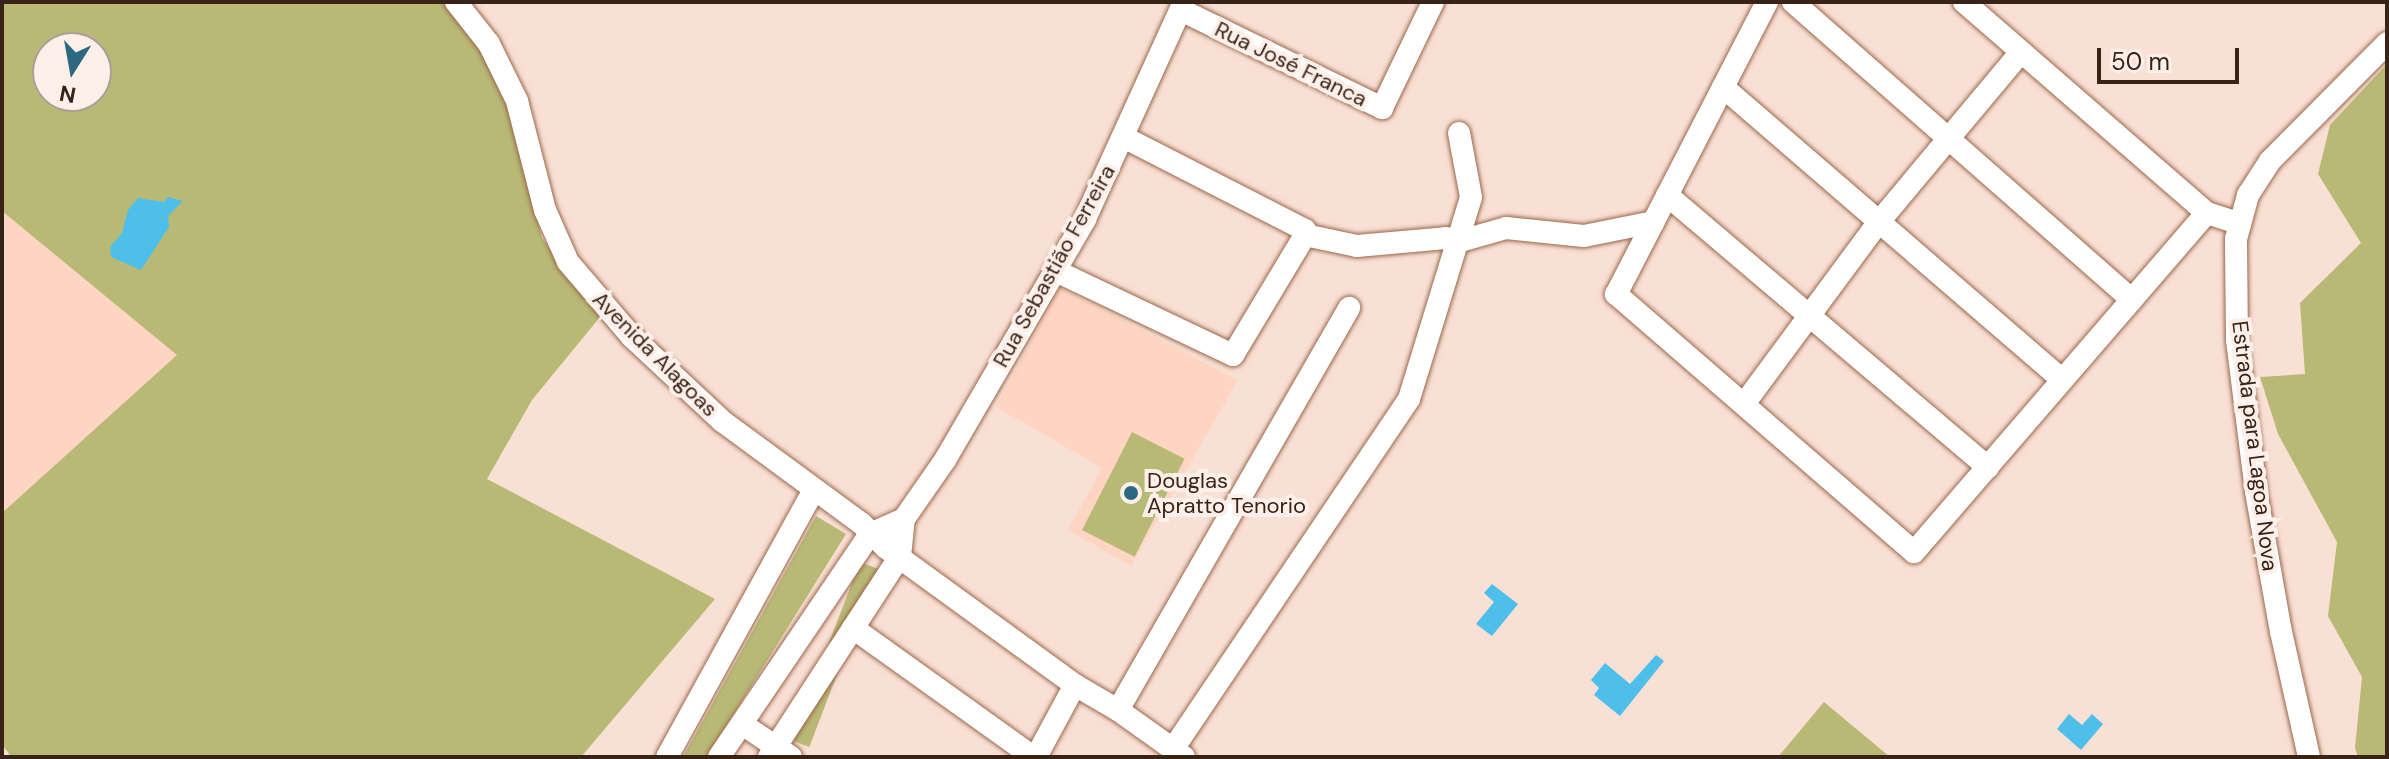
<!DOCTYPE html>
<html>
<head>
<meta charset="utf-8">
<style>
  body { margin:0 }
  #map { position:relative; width:2389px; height:759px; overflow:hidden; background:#f9e0d4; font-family:"DM Sans",sans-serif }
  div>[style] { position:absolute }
  .built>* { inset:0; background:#fed5c2 }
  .green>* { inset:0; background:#b9b976; transform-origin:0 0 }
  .water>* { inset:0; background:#4ebeea }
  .roads { filter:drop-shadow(0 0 2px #9b674c) drop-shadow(0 0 2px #9b674c) }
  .minor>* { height:22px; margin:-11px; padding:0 11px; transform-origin:11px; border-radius:11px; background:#fff }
  .dots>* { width:22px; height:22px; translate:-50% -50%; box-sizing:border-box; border:4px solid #fdf0ea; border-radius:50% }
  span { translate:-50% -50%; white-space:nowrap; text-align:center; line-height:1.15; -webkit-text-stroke:8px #fdf0ea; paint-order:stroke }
  .street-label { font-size:22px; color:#382317 }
  .poi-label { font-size:22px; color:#382317 }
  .left { translate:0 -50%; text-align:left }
  .frame { position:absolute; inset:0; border:4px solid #382317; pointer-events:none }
  .north { position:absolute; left:32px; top:32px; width:80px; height:80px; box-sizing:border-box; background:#fdf0ea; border:2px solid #ae9e96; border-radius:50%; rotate:191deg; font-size:22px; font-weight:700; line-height:32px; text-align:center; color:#382317 }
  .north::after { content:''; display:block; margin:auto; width:28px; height:36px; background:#2c6880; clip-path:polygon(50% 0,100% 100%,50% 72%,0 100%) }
  .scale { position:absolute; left:2097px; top:48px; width:142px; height:36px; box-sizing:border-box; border:4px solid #382317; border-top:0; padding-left:10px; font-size:24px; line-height:28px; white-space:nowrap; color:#382317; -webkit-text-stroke:6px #fdf0ea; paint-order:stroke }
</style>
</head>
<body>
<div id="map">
  <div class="built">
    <i style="clip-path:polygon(2px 211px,178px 355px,2px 513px)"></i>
    <i style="clip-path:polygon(1060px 288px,1238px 380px,1131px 566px,1068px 530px,1102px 468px,996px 407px)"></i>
  </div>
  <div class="green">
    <i style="clip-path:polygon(evenodd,2px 2px,443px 2px,483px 49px,509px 109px,542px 238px,600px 317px,532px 400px,487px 479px,715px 599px,581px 757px,11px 757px,2px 744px,2px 513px,177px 355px,2px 211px,2px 2px,48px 48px,96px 48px,96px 96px,48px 96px,48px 48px)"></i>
    <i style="clip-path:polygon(2387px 64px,2387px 757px,2358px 757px,2355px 748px,2362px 677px,2328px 616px,2337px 542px,2278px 434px,2260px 377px,2305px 374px,2300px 303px,2361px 243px,2318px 174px,2330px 125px)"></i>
    <i style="left:1132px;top:432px;width:59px;height:110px;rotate:27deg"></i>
    <i style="clip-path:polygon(816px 516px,846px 534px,707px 757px,683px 757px)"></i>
    <i style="left:860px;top:562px;width:19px;height:191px;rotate:21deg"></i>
    <i style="clip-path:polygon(1824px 702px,1890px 757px,1778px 757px)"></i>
  </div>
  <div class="water">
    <i style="clip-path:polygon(168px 197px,183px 201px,168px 216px,169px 227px,141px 270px,111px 257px,110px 247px,122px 233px,128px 210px,138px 198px,164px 202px)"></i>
    <i style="clip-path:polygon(1492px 584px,1518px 604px,1492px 636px,1476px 624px,1494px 602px,1484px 593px)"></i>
    <i style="clip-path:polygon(1656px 655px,1664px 661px,1620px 716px,1594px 695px,1599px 688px,1591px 680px,1605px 663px,1630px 684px)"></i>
    <i style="clip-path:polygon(2069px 714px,2082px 725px,2092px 714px,2103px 724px,2081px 750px,2057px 729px)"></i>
  </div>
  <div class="roads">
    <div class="minor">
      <i style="left:456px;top:2px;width:53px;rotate:51.8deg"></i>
      <i style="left:489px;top:44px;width:64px;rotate:63.8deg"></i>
      <i style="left:517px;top:101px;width:113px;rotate:75.6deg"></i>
      <i style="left:545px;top:210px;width:57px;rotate:66.1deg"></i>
      <i style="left:568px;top:262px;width:99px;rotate:49.5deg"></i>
      <i style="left:632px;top:337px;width:123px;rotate:43deg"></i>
      <i style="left:722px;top:421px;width:174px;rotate:36.3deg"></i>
      <i style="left:862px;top:524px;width:33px;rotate:45deg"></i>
      <i style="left:885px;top:547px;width:235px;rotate:36deg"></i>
      <i style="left:1075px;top:685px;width:50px;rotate:30.2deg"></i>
      <i style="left:1118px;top:710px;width:81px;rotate:35.5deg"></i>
      <i style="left:1767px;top:2px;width:329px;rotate:117.3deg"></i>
      <i style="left:1616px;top:294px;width:394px;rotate:40.9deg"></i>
      <i style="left:1914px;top:552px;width:448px;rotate:-49.2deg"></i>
      <i style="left:1793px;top:2px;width:451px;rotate:41.3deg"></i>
      <i style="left:1964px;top:2px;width:322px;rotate:41deg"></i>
      <i style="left:2207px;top:213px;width:35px;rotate:18deg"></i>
      <i style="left:1181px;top:10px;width:224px;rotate:26deg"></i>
      <i style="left:1382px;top:108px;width:118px;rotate:-64.3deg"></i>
      <i style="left:1723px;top:87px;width:448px;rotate:40.8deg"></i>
      <i style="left:1667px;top:195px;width:421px;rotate:40.3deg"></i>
      <i style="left:1305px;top:235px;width:53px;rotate:11.9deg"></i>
      <i style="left:1357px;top:246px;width:89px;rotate:-5.1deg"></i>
      <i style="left:1446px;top:238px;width:12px;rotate:20deg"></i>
      <i style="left:1457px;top:242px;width:51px;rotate:-15.9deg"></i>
      <i style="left:1506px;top:228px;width:78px;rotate:5.9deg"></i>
      <i style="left:1584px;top:236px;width:71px;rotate:-11.3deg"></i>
      <i style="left:1056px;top:271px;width:196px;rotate:25.4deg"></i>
      <i style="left:1233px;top:355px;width:140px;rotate:-59deg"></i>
      <i style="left:1305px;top:235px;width:5px;rotate:-90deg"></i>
      <i style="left:1305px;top:230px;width:204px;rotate:-152.9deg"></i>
      <i style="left:1744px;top:404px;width:225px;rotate:-53.5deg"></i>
      <i style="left:1878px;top:223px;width:223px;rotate:-50.1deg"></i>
      <i style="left:853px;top:628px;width:221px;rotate:35.6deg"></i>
      <i style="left:1118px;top:710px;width:464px;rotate:-60.1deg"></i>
      <i style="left:742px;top:724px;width:59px;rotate:34deg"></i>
      <i style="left:1173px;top:749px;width:422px;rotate:-56deg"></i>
      <i style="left:1409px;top:399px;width:211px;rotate:-72.9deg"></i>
      <i style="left:1471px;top:197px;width:65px;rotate:-100.6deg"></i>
      <i style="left:667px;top:757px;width:303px;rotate:-61.2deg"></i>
      <i style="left:719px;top:757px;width:269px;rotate:-55.9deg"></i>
      <i style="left:870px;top:534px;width:37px;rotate:-24deg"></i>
      <i style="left:769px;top:757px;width:240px;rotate:-56.9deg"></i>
      <i style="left:900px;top:556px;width:37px;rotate:-84deg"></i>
      <i style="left:904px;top:519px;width:72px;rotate:-55.2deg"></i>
      <i style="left:945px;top:460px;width:279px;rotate:-59.8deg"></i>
      <i style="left:1085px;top:219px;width:239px;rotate:-65.5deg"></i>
      <i style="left:1036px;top:757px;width:82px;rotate:-61.6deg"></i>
      <i style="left:2309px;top:757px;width:128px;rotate:-102.6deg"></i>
      <i style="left:2281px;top:632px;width:143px;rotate:-100.1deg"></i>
      <i style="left:2256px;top:491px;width:152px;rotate:-97.2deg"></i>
      <i style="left:2237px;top:340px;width:101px;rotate:-90.6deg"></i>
      <i style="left:2236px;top:239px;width:46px;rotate:-74.7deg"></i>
      <i style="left:2248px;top:195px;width:40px;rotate:-57.1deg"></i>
      <i style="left:2270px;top:161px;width:166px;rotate:-45.2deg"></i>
    </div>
  </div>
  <div class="dots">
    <i style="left:1131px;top:493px;background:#2c6880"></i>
  </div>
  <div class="street-label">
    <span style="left:1291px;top:64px;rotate:26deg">Rua José Franca</span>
    <span style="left:1054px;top:266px;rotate:-61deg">Rua Sebastião Ferreira</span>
    <span style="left:655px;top:354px;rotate:45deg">Avenida Alagoas</span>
    <span style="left:2255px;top:446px;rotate:83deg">Estrada para Lagoa Nova</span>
  </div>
  <div class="poi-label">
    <span class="left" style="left:1147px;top:493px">Douglas<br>Apratto Tenorio</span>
  </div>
  <div class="frame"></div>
  <div class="north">N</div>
  <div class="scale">50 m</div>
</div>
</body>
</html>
